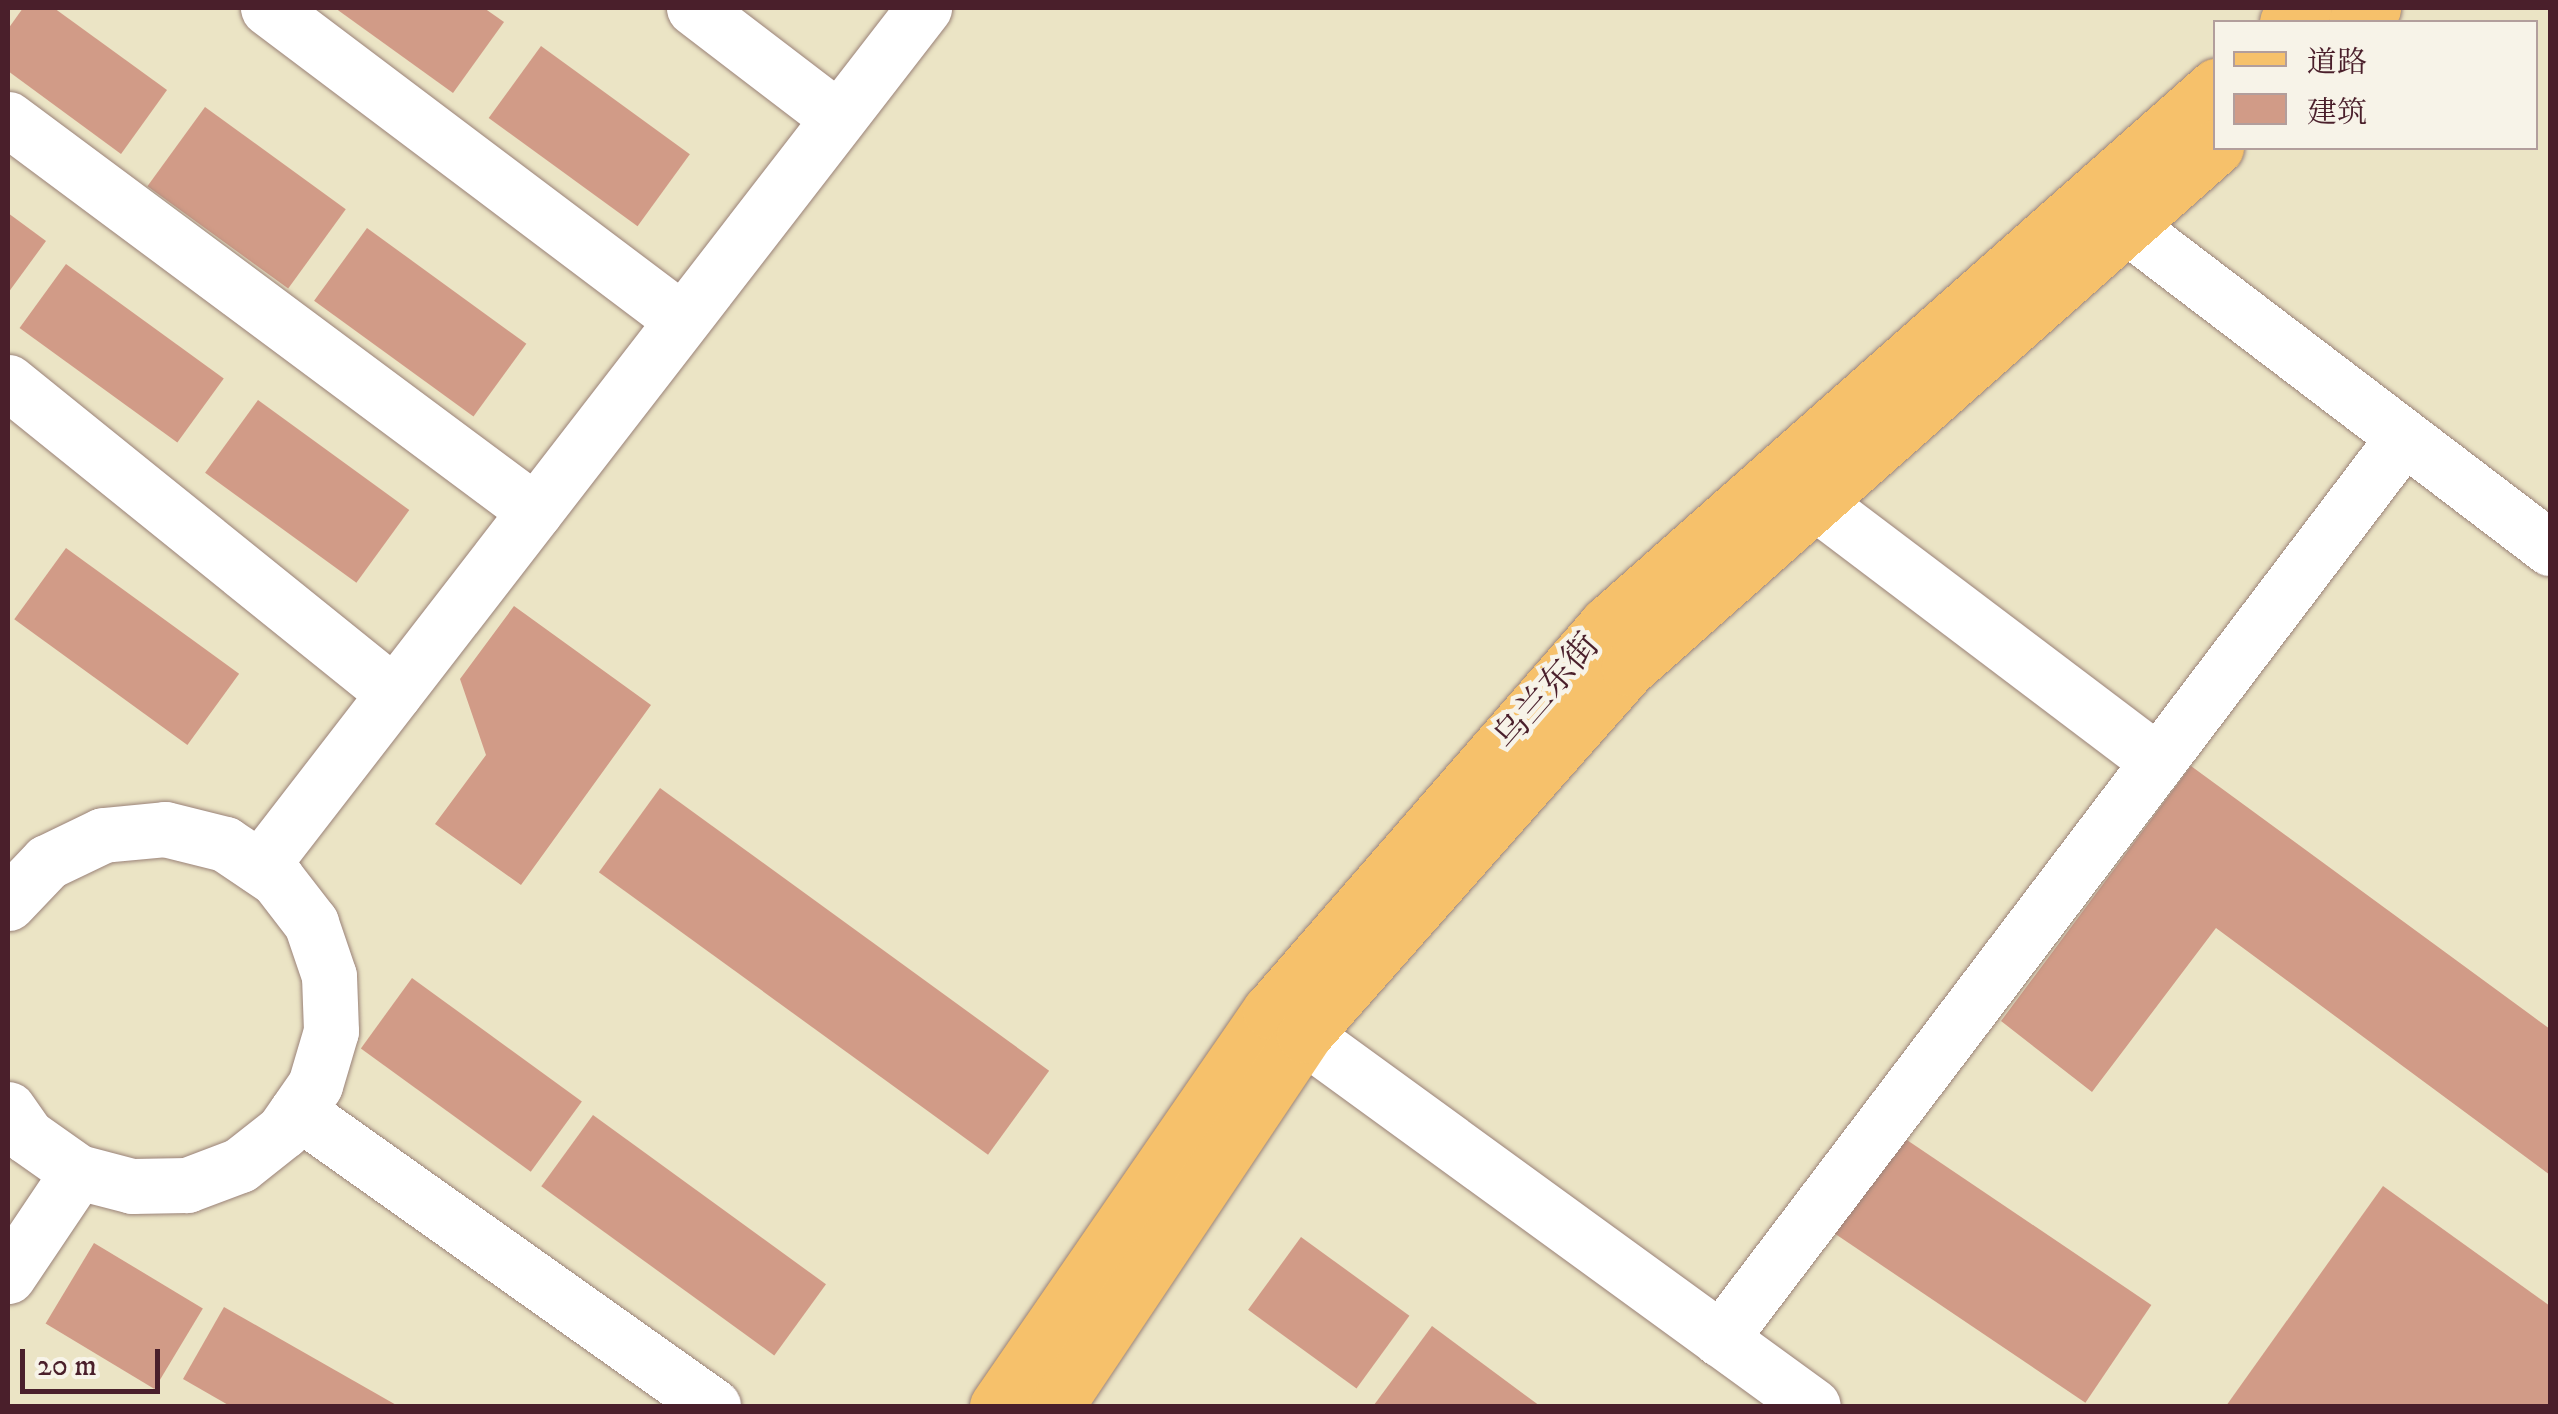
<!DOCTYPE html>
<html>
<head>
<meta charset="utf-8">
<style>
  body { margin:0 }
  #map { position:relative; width:2558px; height:1414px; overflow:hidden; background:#ebe4c5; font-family:"IM FELL DW Pica","Noto Serif SC",serif }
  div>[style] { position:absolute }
  .building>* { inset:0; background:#d19b87; transform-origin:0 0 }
  .roads { filter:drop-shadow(0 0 2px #9a8278) drop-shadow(0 0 2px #9a8278) }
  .minor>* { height:55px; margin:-27.5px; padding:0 27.5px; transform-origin:27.5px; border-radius:27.5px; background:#fff }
  .major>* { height:55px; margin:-27.5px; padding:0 27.5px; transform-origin:27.5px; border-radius:27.5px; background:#f6c16b }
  span { translate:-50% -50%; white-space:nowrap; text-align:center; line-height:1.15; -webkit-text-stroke:9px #f7f3e8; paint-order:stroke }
  .street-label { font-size:35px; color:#4a1f2b }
  .frame { position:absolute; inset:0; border:10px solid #4a1f2b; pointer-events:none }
  .legend { position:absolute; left:2213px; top:20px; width:325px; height:130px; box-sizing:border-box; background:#f7f3e8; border:2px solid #b29e9c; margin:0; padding:12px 18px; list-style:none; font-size:30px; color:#4a1f2b }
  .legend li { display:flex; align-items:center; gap:20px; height:50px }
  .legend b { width:50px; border:2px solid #b29e9c }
  .scale { position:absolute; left:20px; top:1349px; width:140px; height:45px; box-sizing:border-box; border:5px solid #4a1f2b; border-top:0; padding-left:12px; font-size:30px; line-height:35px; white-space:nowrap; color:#4a1f2b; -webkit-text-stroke:8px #f7f3e8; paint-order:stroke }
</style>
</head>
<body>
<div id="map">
  <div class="building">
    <i style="clip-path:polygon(23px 8px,54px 8px,167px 90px,121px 154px,8px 71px,8px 29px)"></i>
    <i style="clip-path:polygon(335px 8px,484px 8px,504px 22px,453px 93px)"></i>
    <i style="left:541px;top:46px;width:184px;height:89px;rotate:36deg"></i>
    <i style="left:205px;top:107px;width:174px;height:98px;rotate:36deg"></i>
    <i style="clip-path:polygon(8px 213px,46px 241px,8px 293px)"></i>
    <i style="left:367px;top:228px;width:197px;height:90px;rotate:36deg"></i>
    <i style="left:66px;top:264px;width:195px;height:79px;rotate:36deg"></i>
    <i style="left:258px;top:400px;width:187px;height:90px;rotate:36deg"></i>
    <i style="left:66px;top:548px;width:214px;height:88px;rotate:36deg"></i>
    <i style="clip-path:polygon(514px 606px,651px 705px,521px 885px,435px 824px,486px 755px,460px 679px)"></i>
    <i style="clip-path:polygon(2191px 766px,2550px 1029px,2550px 1175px,2216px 928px,2092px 1092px,2001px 1021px)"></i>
    <i style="left:660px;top:788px;width:481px;height:104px;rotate:36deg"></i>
    <i style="left:412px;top:978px;width:210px;height:87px;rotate:36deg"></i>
    <i style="left:593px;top:1115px;width:288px;height:88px;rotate:36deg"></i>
    <i style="left:1901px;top:1136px;width:302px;height:118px;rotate:34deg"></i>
    <i style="clip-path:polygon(2383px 1186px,2550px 1306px,2550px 1406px,2226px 1406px)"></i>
    <i style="left:1301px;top:1237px;width:134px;height:90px;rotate:36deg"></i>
    <i style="left:94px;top:1243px;width:127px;height:94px;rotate:31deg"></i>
    <i style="clip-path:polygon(224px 1307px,398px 1406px,230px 1406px,183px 1379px)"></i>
    <i style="clip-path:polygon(1432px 1326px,1540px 1406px,1374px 1405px)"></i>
  </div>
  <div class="roads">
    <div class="minor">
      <i style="left:268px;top:8px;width:518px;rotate:37deg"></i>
      <i style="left:694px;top:8px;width:181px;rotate:37.4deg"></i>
      <i style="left:8px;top:119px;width:657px;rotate:36.64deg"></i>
      <i style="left:2127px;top:226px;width:532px;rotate:37.28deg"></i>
      <i style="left:8px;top:382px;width:496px;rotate:38.9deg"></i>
      <i style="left:1816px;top:503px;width:426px;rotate:37.1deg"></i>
      <i style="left:260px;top:867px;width:1086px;rotate:-52.3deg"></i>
      <i style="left:8px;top:903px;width:57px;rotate:-46.4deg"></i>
      <i style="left:47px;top:862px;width:62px;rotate:-25.7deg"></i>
      <i style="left:103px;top:835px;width:62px;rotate:-5.5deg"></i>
      <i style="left:165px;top:829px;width:62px;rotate:14deg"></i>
      <i style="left:225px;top:844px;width:63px;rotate:33.9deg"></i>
      <i style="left:277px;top:879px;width:56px;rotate:52.3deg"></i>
      <i style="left:311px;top:923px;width:56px;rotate:71.2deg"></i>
      <i style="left:329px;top:976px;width:55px;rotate:87.9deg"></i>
      <i style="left:331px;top:1031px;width:56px;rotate:106.5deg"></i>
      <i style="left:315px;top:1085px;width:56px;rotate:124.8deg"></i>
      <i style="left:283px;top:1131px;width:55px;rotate:141.7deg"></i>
      <i style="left:240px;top:1165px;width:57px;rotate:159.3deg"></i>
      <i style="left:187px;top:1185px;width:55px;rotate:179deg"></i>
      <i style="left:132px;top:1186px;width:56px;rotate:-165.5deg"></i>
      <i style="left:78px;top:1172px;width:62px;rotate:-144.8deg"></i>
      <i style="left:27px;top:1136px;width:33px;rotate:-125deg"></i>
      <i style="left:1270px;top:1011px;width:671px;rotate:36.03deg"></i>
      <i style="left:297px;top:1111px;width:510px;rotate:35.34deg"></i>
      <i style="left:8px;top:1276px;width:125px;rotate:-56.1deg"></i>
      <i style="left:1720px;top:1339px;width:1132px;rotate:-52.83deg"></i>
    </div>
    <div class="major">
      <i style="left:2287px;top:22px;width:22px;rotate:-39deg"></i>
      <i style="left:2356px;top:22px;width:22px;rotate:-39deg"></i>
      <i style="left:997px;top:1406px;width:480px;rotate:-55.4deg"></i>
      <i style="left:1270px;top:1011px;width:513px;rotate:-48.95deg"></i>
      <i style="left:1607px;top:624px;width:813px;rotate:-41.46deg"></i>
      <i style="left:1056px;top:1406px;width:446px;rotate:-56.2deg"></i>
      <i style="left:1304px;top:1035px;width:490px;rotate:-48.5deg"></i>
      <i style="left:1629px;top:668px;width:785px;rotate:-41.59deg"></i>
    </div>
  </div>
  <div class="street-label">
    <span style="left:1547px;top:692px;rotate:-49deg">乌兰东街</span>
  </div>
  <div class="frame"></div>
  <ul class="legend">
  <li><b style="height:12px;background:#f6c16b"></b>道路</li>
  <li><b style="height:28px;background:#d19b87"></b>建筑</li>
  </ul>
  <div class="scale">20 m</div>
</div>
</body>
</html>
